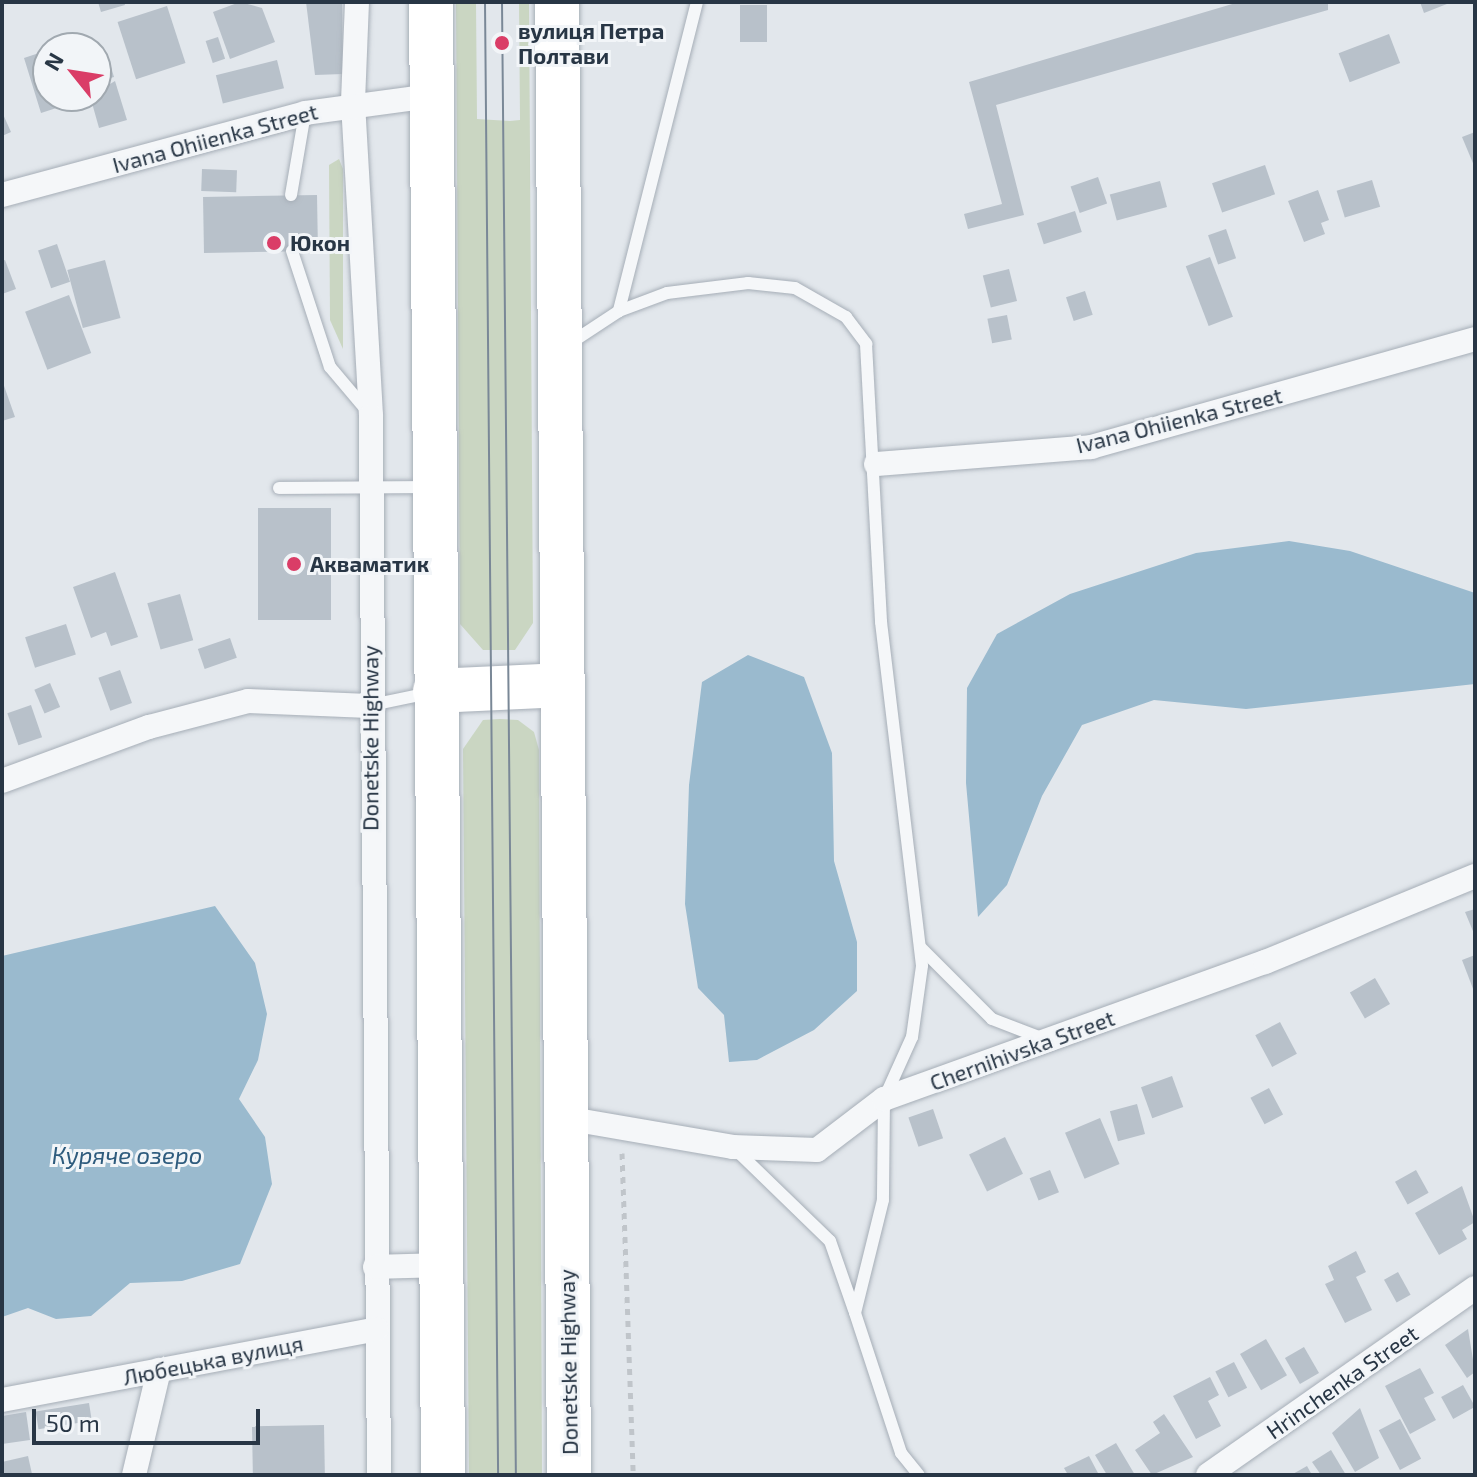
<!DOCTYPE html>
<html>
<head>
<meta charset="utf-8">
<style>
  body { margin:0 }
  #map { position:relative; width:1477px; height:1477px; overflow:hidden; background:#e2e7ec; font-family:"Exo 2",sans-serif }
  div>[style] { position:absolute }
  .green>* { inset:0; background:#cad6c2 }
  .water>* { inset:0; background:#9abace }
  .building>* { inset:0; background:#b8c1ca; transform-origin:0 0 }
  .path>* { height:5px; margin-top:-2.5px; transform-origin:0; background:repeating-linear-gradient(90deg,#c0c5ca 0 6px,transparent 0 12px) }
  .roads { filter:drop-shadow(0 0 2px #a6aeb7) drop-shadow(0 0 2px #a6aeb7) }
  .lane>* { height:12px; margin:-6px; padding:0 6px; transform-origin:6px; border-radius:6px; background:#f5f7f9 }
  .street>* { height:24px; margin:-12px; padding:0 12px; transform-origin:12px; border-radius:12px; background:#f5f7f9 }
  .highway>* { height:44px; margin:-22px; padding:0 22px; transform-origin:22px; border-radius:22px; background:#fff }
  .tram>* { height:2px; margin:-1px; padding:0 1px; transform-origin:1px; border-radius:1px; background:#7a8897 }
  .dots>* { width:22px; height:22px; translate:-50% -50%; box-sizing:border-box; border:4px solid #f2f5f8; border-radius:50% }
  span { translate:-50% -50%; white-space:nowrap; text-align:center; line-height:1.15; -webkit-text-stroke:6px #f2f5f8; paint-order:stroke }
  .poi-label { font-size:22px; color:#283645; font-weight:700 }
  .left { translate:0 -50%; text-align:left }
  .street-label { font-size:22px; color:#283645 }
  .water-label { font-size:24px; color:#2e5b7d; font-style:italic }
  .frame { position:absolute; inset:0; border:4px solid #283645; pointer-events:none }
  .north { position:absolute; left:32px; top:32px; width:80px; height:80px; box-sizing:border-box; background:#f2f5f8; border:2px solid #a1a9b0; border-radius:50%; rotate:300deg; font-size:22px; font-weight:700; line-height:32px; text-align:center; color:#283645 }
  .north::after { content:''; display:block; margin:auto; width:28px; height:36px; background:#da3d67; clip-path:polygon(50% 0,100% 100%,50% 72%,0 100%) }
  .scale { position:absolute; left:32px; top:1409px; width:228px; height:36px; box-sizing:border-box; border:4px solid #283645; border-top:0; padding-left:10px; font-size:24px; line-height:28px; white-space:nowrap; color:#283645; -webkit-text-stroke:6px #f2f5f8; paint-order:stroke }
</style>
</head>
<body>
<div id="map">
  <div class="green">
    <i style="clip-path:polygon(456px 2px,476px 2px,477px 119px,510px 121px,520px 120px,519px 2px,529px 2px,533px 623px,515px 650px,483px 650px,460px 624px)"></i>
    <i style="clip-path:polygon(339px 159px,343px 169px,343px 349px,330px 320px,329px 165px)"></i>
    <i style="clip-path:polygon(500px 719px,518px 720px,534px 732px,539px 750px,542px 1475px,469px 1475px,463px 749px,483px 720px)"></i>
  </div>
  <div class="water">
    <i style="clip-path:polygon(1289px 541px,1350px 551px,1475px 593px,1475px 684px,1246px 709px,1154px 700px,1082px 725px,1042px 796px,1007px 885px,978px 917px,966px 783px,967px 688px,997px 634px,1070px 594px,1196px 553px)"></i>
    <i style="clip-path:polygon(748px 655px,804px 677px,832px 753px,834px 861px,857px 942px,857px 991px,814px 1030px,757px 1060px,729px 1062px,724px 1015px,698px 988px,685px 904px,689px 785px,702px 682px)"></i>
    <i style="clip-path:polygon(215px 906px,255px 963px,267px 1014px,258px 1060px,239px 1099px,265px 1137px,272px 1184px,240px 1264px,182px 1281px,130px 1283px,91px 1316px,56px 1319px,28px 1308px,2px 1317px,2px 956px)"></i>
  </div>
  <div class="building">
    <i style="clip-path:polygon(98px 2px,124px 2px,125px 5px,101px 12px)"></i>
    <i style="clip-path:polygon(240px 2px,262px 8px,275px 42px,230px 59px,213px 12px)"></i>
    <i style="clip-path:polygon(306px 2px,342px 2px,343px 74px,315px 75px)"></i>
    <i style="clip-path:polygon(1239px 2px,1328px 2px,1328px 10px,996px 105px,1024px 215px,968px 229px,964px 214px,1002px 204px,969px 82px)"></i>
    <i style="clip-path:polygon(1420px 2px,1452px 2px,1424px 13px)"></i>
    <i style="left:740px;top:5px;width:27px;height:37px"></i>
    <i style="left:167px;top:6px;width:60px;height:52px;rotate:72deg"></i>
    <i style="left:1389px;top:34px;width:31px;height:54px;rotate:69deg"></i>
    <i style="left:218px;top:37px;width:23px;height:13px;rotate:72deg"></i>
    <i style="clip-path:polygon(48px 50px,48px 96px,69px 96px,72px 103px,41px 113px,24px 58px)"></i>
    <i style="clip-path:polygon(108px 57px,114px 77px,96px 82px,96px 61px)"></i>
    <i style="left:277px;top:60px;width:29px;height:63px;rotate:76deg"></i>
    <i style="clip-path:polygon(115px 81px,127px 120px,99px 128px,90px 96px)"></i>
    <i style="clip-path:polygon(2px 112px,11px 132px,2px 136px)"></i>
    <i style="clip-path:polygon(1475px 132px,1475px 168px,1462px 137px)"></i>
    <i style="left:1265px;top:165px;width:31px;height:56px;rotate:71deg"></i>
    <i style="left:202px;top:169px;width:35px;height:22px;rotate:2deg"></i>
    <i style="left:1098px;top:177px;width:28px;height:29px;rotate:71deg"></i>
    <i style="left:1372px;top:180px;width:28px;height:37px;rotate:73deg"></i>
    <i style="left:1160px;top:181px;width:27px;height:52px;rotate:75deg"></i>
    <i style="clip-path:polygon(1318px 190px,1329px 220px,1321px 223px,1325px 234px,1304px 242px,1288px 201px)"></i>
    <i style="left:317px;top:195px;width:56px;height:114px;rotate:89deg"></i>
    <i style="left:1075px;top:211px;width:22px;height:40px;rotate:72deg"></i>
    <i style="left:1226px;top:229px;width:31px;height:19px;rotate:71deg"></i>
    <i style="left:57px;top:244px;width:40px;height:20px;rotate:71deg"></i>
    <i style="left:1210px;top:257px;width:64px;height:26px;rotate:69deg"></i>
    <i style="clip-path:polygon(5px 260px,16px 289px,2px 294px,2px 261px)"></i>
    <i style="left:105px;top:260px;width:60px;height:39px;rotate:75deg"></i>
    <i style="left:1009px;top:269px;width:33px;height:27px;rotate:76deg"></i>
    <i style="left:1085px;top:291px;width:25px;height:20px;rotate:72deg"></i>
    <i style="left:69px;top:295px;width:62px;height:47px;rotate:69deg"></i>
    <i style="left:1007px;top:315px;width:25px;height:20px;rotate:79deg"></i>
    <i style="clip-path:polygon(2px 380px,15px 417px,2px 421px)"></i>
    <i style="left:258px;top:508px;width:73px;height:112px"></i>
    <i style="clip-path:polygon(115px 572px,138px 637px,111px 646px,106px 632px,91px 638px,73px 587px)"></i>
    <i style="left:180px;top:594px;width:48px;height:34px;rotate:74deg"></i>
    <i style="left:66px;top:624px;width:32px;height:43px;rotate:72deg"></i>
    <i style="left:230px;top:638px;width:21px;height:34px;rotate:71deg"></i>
    <i style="left:120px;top:670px;width:35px;height:23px;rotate:70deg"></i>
    <i style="left:50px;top:683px;width:26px;height:17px;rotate:67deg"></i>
    <i style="left:31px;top:705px;width:34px;height:25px;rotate:71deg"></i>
    <i style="clip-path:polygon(1475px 909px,1475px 936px,1465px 912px)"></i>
    <i style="clip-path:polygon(1475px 955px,1475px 994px,1462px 960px)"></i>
    <i style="left:1375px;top:978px;width:30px;height:29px;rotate:60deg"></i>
    <i style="left:1280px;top:1022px;width:36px;height:28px;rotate:62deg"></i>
    <i style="left:1172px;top:1076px;width:33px;height:33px;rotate:70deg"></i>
    <i style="left:1269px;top:1088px;width:30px;height:21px;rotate:62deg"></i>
    <i style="left:1137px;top:1104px;width:31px;height:28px;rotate:75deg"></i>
    <i style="left:933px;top:1109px;width:31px;height:26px;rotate:71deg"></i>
    <i style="left:1100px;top:1118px;width:50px;height:38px;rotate:67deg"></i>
    <i style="left:1005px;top:1137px;width:41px;height:40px;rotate:64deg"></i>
    <i style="left:1050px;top:1170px;width:24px;height:22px;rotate:68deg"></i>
    <i style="left:1416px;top:1170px;width:26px;height:24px;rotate:61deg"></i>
    <i style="clip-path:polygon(1462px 1186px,1475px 1222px,1462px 1230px,1467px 1239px,1439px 1255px,1415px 1213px)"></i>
    <i style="clip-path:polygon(1356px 1251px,1366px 1272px,1356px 1277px,1372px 1310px,1345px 1323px,1325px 1284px,1334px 1280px,1328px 1266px)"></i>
    <i style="left:1398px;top:1272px;width:26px;height:16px;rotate:61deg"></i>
    <i style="clip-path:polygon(1468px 1329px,1475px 1372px,1467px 1378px,1445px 1345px)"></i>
    <i style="left:1266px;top:1339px;width:42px;height:30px;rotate:60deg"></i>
    <i style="left:1304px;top:1347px;width:30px;height:22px;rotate:60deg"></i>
    <i style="left:1234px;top:1362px;width:29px;height:21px;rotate:63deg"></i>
    <i style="clip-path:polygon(1420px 1368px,1434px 1393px,1424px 1398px,1436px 1420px,1410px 1434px,1385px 1386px)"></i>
    <i style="clip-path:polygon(1210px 1377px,1219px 1395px,1208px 1401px,1221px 1426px,1196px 1439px,1173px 1396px)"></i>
    <i style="left:1463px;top:1385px;width:25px;height:25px;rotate:61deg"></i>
    <i style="left:89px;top:1403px;width:18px;height:54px;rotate:81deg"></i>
    <i style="clip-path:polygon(1360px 1408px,1379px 1458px,1355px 1472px,1332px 1433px)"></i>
    <i style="clip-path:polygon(26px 1412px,30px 1440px,2px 1444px,2px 1416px)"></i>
    <i style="clip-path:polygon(1164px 1414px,1193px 1457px,1152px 1475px,1135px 1450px,1160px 1433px,1153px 1422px)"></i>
    <i style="left:1400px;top:1419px;width:45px;height:24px;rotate:62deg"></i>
    <i style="left:324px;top:1425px;width:50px;height:72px;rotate:89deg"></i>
    <i style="clip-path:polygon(1116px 1443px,1135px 1475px,1107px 1475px,1095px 1455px)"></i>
    <i style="clip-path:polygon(1331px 1450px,1346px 1475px,1321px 1475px,1312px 1462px)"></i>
    <i style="clip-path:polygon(28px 1456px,32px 1474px,2px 1475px,2px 1462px)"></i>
    <i style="clip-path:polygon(1089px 1456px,1099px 1475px,1068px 1475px,1064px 1468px)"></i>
    <i style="clip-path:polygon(1307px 1466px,1312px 1475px,1291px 1475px)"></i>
  </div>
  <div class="path">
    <i style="left:622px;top:1153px;width:322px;rotate:88deg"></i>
  </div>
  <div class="roads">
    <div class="lane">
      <i style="left:697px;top:2px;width:319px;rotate:104.2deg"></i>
      <i style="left:619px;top:311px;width:51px;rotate:-20.6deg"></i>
      <i style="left:667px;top:293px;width:82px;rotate:-7deg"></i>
      <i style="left:748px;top:283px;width:47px;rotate:6.1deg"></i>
      <i style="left:795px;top:288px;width:59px;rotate:29.6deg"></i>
      <i style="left:846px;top:317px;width:34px;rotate:53deg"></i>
      <i style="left:866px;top:344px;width:278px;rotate:86.9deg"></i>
      <i style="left:881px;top:622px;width:346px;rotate:83.2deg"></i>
      <i style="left:922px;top:966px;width:72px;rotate:98deg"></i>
      <i style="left:912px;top:1037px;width:68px;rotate:114.3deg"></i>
      <i style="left:884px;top:1099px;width:101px;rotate:90.6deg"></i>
      <i style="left:883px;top:1200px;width:116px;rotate:103.9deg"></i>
      <i style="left:855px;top:1313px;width:147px;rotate:71.8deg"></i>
      <i style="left:901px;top:1453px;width:28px;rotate:51deg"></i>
      <i style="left:291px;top:195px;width:83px;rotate:-80.3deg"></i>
      <i style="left:292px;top:251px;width:122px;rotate:71.9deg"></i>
      <i style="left:330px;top:367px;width:59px;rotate:49.8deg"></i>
      <i style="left:569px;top:344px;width:60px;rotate:-33.4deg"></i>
      <i style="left:279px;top:488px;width:149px;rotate:-0.4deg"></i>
      <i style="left:372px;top:705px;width:58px;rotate:-11.9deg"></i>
      <i style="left:920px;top:947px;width:102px;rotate:45deg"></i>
      <i style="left:992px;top:1019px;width:56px;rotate:21deg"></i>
      <i style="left:735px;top:1149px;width:132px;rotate:44.1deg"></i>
      <i style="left:830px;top:1241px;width:73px;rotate:70.8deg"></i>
    </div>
    <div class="street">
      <i style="left:357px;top:2px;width:101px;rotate:92.3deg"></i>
      <i style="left:353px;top:103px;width:314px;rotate:86.7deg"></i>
      <i style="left:371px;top:416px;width:1059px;rotate:89.57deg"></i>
      <i style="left:2px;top:195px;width:314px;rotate:-15.1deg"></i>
      <i style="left:305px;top:113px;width:127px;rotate:-7.7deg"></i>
      <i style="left:876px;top:464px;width:216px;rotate:-4.5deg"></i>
      <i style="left:1091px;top:447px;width:399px;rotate:-15.7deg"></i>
      <i style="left:2px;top:781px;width:157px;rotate:-20.2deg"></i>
      <i style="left:149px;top:727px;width:102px;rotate:-14.7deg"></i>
      <i style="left:248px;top:701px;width:121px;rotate:2.4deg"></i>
      <i style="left:565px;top:1118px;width:170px;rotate:9.8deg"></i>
      <i style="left:733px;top:1147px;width:84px;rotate:2deg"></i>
      <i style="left:817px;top:1150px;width:84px;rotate:-37.3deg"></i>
      <i style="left:884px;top:1099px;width:405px;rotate:-19.8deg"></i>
      <i style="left:1265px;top:962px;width:227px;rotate:-22.3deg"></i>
      <i style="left:375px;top:1267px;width:66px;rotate:-1.7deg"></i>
      <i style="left:2px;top:1400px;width:381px;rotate:-10.7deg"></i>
      <i style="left:134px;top:1475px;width:108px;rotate:-76.6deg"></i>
      <i style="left:1208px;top:1475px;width:326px;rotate:-35deg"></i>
    </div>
    <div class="highway">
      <i style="left:431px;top:2px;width:1473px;rotate:89.53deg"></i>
      <i style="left:557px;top:2px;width:1473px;rotate:89.53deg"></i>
      <i style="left:435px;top:691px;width:128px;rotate:-2.7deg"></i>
    </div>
  </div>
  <div class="tram">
    <i style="left:485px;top:2px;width:1473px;rotate:89.49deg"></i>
    <i style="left:502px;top:2px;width:1473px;rotate:89.46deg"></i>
  </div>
  <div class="dots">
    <i style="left:502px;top:43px;background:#da3d67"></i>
    <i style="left:274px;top:243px;background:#da3d67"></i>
    <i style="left:294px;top:564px;background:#da3d67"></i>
  </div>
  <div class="poi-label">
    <span class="left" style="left:518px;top:43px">вулиця Петра<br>Полтави</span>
    <span class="left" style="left:290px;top:243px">Юкон</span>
    <span class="left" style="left:310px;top:564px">Акваматик</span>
  </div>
  <div class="street-label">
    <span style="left:215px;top:138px;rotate:-15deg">Ivana Ohiienka Street</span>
    <span style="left:1179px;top:420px;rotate:-14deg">Ivana Ohiienka Street</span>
    <span style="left:370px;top:738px;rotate:-90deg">Donetske Highway</span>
    <span style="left:1022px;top:1050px;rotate:-20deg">Chernihivska Street</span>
    <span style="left:213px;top:1360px;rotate:-11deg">Любецька вулиця</span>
    <span style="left:568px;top:1362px;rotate:-91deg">Donetske Highway</span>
    <span style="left:1342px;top:1382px;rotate:-35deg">Hrinchenka Street</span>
  </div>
  <div class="water-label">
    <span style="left:127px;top:1155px">Куряче озеро</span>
  </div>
  <div class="frame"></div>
  <div class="north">N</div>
  <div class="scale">50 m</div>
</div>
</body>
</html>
